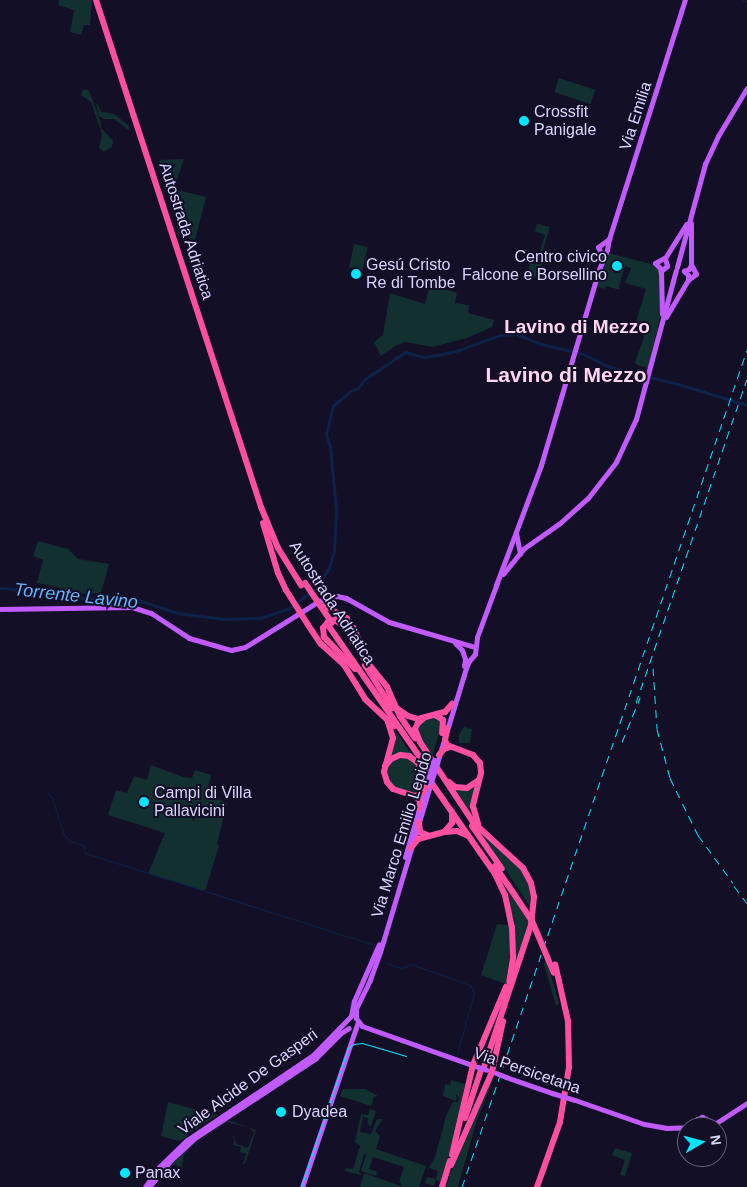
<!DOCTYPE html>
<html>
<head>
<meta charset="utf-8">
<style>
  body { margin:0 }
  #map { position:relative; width:747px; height:1187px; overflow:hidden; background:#130f26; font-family:Arial,sans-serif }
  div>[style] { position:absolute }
  .green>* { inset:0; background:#12302f; transform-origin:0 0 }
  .stream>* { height:1px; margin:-0.5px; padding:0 0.5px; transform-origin:0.5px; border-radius:0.5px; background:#0c2248 }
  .river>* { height:3px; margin:-1.5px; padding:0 1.5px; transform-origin:1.5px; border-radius:1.5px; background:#0c2248 }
  .major>* { height:5px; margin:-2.5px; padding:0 2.5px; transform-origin:2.5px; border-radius:2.5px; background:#c25bff }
  .highway>* { height:6px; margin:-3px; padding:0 3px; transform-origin:3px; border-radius:3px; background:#ff4fa3 }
  .tram>* { height:1px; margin:-0.5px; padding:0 0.5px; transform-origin:0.5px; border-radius:0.5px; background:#00e5ff }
  .rail>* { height:1px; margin-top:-0.5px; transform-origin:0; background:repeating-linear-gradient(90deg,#00e5ff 0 8px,transparent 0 14px) }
  .major-bridge>* { height:5px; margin:-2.5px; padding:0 2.5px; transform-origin:2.5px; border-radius:2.5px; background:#c25bff }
  .highway-bridge>* { height:6px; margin:-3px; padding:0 3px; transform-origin:3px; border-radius:3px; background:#ff4fa3 }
  .dots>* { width:14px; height:14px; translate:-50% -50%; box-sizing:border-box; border:2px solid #130f26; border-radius:50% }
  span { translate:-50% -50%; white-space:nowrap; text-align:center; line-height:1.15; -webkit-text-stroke:4px #130f26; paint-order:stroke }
  .poi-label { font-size:16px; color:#d9d4ff }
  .left { translate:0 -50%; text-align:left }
  .right { translate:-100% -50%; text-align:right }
  .street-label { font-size:16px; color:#d9d4ff }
  .water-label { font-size:18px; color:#62b6ff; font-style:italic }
  .quarter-label { font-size:19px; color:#ffd6f0; font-weight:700 }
  .district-label { font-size:21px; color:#ffd6f0; font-weight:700 }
  .north { position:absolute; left:677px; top:1117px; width:50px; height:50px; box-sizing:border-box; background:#130f26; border:1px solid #625e7d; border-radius:50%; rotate:82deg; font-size:14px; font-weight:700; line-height:20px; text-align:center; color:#d9d4ff }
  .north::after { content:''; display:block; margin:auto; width:18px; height:22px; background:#00e5ff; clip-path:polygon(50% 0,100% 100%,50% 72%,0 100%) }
</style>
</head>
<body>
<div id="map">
  <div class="green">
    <i style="clip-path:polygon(59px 0,92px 0,90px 25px,84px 25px,81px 35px,70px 32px,74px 10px,58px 5px)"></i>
    <i style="left:559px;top:78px;width:38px;height:15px;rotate:18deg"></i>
    <i style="clip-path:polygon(85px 89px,89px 91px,100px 120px,101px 128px,113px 141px,112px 147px,104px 152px,99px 148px,102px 134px,91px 102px,81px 95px,82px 91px)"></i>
    <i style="clip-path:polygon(97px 103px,101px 112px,114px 114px,128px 125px,130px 131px,114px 119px,104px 119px,99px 116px,96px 104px)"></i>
    <i style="clip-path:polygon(184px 159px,174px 189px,206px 197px,195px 240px,185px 237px,159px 160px)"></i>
    <i style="clip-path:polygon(537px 224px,550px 227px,543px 251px,539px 278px,526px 275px,531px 261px,526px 259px,528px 251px,539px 254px,545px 235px,535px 231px)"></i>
    <i style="left:354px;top:244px;width:14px;height:24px;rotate:12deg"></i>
    <i style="clip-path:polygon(608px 253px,655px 265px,659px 269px,661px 314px,648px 368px,637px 365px,635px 362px,644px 337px,641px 332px,643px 325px,636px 322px,646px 289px,625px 283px,631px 268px,625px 266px,619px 287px,620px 290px,606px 286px,605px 289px,596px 286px,603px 261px)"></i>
    <i style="clip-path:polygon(430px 285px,457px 293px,455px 303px,469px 305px,468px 313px,494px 320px,492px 327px,467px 338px,432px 347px,406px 342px,397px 345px,381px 356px,374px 342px,383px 335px,390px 293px,425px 304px)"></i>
    <i style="clip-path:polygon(38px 541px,68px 549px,78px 559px,109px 564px,101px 593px,78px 594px,54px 586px,37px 583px,43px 560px,33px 556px)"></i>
    <i style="clip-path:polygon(437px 716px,442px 722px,432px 758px,418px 736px,417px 727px,423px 720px)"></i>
    <i style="clip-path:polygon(464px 727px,472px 729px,470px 743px,459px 743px,459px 735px)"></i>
    <i style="clip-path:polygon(395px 730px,412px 755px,389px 759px)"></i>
    <i style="clip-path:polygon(400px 757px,411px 758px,427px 776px,419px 794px,396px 788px,389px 783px,386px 770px,391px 761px)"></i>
    <i style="clip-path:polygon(151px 765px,183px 777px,192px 778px,195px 770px,211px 775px,206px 794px,227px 803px,217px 844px,219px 846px,205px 891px,148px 874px,165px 833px,108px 815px,116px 790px,127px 793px,134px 776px,147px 780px)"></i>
    <i style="clip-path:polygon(452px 786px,475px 786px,474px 818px)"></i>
    <i style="clip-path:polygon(480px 832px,515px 860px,530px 884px,533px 911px)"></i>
    <i style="clip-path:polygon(498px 874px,531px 924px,509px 988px,515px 918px,512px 916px)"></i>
    <i style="clip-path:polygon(497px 924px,510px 925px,511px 944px,506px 984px,481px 975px)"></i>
    <i style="clip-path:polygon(546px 958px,559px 1003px,556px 1006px,544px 965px)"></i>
    <i style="clip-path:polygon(495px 1075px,476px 1123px,458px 1187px,446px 1187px,458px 1153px,492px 1076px)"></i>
    <i style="clip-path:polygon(451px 1080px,465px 1084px,452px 1148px,438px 1187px,440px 1182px,436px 1180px,434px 1186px,425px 1183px,427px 1177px,436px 1179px,438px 1171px,429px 1168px,435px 1157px,446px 1116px,453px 1102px,458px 1102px,459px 1099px,458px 1096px,455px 1094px,457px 1097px,456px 1101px,443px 1096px,445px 1084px,450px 1085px)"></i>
    <i style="clip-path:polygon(342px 1089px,365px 1089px,378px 1096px,374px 1097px,371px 1106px,340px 1096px)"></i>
    <i style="clip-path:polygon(168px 1102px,211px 1114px,213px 1112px,218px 1115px,194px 1130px,184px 1139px,179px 1141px,161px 1136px)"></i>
    <i style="clip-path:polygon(370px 1109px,376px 1111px,371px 1126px,369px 1126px,367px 1118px,363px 1117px,360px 1132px,371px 1134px,377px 1119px,383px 1119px,375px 1131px,380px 1136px,376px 1149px,426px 1166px,419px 1187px,360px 1187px,364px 1173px,401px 1186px,401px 1183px,399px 1182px,404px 1167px,373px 1157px,369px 1169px,377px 1172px,376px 1176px,361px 1171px,366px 1155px,364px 1154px,359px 1172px,362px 1175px,345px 1171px,346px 1168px,353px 1169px,360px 1146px,355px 1142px,361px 1114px,368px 1115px)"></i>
    <i style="clip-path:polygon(228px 1120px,256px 1130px,245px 1164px,243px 1164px,246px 1154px,240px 1152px,241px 1147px,233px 1145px,235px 1139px,232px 1136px,235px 1137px,236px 1144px,248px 1148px,254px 1132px,250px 1128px,227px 1122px,189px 1148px,184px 1155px,182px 1167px,172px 1164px,191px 1146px)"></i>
    <i style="clip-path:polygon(615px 1148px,632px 1153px,625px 1176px,620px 1175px,625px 1160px,612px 1155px)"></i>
  </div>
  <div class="stream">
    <i style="left:742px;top:0;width:5px;rotate:11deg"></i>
    <i style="left:47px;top:792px;width:8px;rotate:50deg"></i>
    <i style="left:52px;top:798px;width:38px;rotate:72deg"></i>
    <i style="left:64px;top:834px;width:9px;rotate:54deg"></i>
    <i style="left:69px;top:841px;width:15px;rotate:16deg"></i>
    <i style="left:83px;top:845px;width:8px;rotate:76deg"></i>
    <i style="left:85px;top:853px;width:123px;rotate:17.5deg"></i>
    <i style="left:205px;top:891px;width:177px;rotate:17.7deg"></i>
    <i style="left:374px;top:945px;width:9px;rotate:103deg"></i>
    <i style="left:386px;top:963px;width:16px;rotate:18deg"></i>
    <i style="left:401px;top:968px;width:11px;rotate:-22deg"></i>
    <i style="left:411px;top:964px;width:63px;rotate:19.6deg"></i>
    <i style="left:470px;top:985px;width:9px;rotate:63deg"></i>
    <i style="left:474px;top:993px;width:63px;rotate:105.6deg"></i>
    <i style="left:346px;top:1010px;width:13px;rotate:-61deg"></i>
  </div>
  <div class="river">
    <i style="left:0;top:588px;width:46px;rotate:3.7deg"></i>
    <i style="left:46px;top:591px;width:31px;rotate:13deg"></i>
    <i style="left:76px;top:598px;width:62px;rotate:1.8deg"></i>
    <i style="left:138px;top:600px;width:41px;rotate:18.4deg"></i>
    <i style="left:177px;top:613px;width:48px;rotate:7.1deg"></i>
    <i style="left:225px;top:619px;width:35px;rotate:-2deg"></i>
    <i style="left:260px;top:618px;width:29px;rotate:-18deg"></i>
    <i style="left:288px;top:609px;width:35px;rotate:-37deg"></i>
    <i style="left:316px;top:588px;width:24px;rotate:-57deg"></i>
    <i style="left:329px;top:568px;width:18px;rotate:-74deg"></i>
    <i style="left:334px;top:551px;width:41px;rotate:-87.2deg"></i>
    <i style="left:336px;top:510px;width:63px;rotate:-95.4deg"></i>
    <i style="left:330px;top:447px;width:14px;rotate:-107deg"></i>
    <i style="left:326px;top:434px;width:29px;rotate:-76deg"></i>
    <i style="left:333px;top:406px;width:21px;rotate:-41deg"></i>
    <i style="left:349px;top:392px;width:10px;rotate:-24deg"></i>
    <i style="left:358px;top:388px;width:11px;rotate:-52deg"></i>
    <i style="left:365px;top:379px;width:48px;rotate:-34deg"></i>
    <i style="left:405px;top:352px;width:20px;rotate:15deg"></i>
    <i style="left:424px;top:357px;width:14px;rotate:-8deg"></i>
    <i style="left:438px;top:355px;width:22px;rotate:-13deg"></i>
    <i style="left:459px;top:350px;width:44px;rotate:-20.1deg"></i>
    <i style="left:500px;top:335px;width:17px;rotate:-3deg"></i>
    <i style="left:517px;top:334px;width:26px;rotate:23deg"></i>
    <i style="left:541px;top:344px;width:43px;rotate:13.4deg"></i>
    <i style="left:583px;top:354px;width:30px;rotate:26deg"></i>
    <i style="left:610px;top:367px;width:70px;rotate:14deg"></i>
    <i style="left:678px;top:384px;width:72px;rotate:16.9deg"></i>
  </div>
  <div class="major">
    <i style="left:603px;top:258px;width:12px;rotate:-114deg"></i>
    <i style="left:598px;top:247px;width:14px;rotate:-36deg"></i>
    <i style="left:677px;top:267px;width:107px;rotate:-74.8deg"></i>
    <i style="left:705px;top:164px;width:31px;rotate:-65deg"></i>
    <i style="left:718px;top:136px;width:56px;rotate:-58.9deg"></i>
    <i style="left:661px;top:274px;width:6px;rotate:-99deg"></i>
    <i style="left:660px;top:268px;width:7px;rotate:-135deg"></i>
    <i style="left:655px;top:263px;width:10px;rotate:-29deg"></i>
    <i style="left:688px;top:280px;width:10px;rotate:-37deg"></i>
    <i style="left:696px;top:274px;width:9px;rotate:-117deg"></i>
    <i style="left:662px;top:314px;width:43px;rotate:-91.3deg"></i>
    <i style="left:661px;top:271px;width:8px;rotate:-40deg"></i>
    <i style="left:667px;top:266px;width:8px;rotate:-104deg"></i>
    <i style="left:665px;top:258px;width:40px;rotate:-58deg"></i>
    <i style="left:666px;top:317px;width:43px;rotate:-59.3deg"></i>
    <i style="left:688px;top:280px;width:5px;rotate:-90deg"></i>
    <i style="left:688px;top:275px;width:6px;rotate:-135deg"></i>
    <i style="left:684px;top:271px;width:5px;rotate:-22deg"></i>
    <i style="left:689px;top:269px;width:4px;rotate:-63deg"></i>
    <i style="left:691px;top:265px;width:42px;rotate:-90deg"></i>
    <i style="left:516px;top:533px;width:21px;rotate:79deg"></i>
    <i style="left:503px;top:574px;width:32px;rotate:-51deg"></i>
    <i style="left:523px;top:549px;width:45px;rotate:-35.1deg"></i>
    <i style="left:560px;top:523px;width:38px;rotate:-42deg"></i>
    <i style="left:588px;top:498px;width:46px;rotate:-52.1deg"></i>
    <i style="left:616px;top:462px;width:47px;rotate:-65.1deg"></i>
    <i style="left:636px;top:419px;width:154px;rotate:-75deg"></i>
    <i style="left:496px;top:585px;width:128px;rotate:-69.4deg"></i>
    <i style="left:541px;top:465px;width:201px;rotate:-73.5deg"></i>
    <i style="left:598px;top:272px;width:24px;rotate:-68deg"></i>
    <i style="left:607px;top:250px;width:11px;rotate:-80deg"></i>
    <i style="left:609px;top:239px;width:251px;rotate:-72.4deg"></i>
    <i style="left:0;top:609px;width:132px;rotate:-0.9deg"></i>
    <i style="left:132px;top:607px;width:20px;rotate:18deg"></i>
    <i style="left:151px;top:613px;width:45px;rotate:33.3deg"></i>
    <i style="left:189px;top:638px;width:44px;rotate:15.9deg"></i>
    <i style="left:231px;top:650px;width:14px;rotate:-12deg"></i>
    <i style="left:245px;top:647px;width:87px;rotate:-31.9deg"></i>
    <i style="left:319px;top:601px;width:19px;rotate:-16deg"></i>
    <i style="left:337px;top:596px;width:9px;rotate:13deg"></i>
    <i style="left:346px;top:598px;width:49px;rotate:29.2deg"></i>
    <i style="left:389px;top:622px;width:90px;rotate:16.2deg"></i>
    <i style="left:455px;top:643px;width:10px;rotate:45deg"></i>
    <i style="left:462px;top:650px;width:9px;rotate:72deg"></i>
    <i style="left:465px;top:659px;width:7px;rotate:98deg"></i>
    <i style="left:437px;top:763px;width:99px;rotate:-73deg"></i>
    <i style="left:466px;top:668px;width:8px;rotate:-67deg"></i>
    <i style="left:469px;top:661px;width:9px;rotate:-49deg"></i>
    <i style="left:475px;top:654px;width:17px;rotate:-83deg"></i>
    <i style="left:477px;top:637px;width:58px;rotate:-69.7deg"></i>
    <i style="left:431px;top:782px;width:177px;rotate:106.7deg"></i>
    <i style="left:380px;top:952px;width:30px;rotate:110deg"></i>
    <i style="left:370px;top:980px;width:32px;rotate:116deg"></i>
    <i style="left:356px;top:1009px;width:9px;rotate:90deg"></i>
    <i style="left:356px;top:1018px;width:10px;rotate:53deg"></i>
    <i style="left:362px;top:1026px;width:120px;rotate:19.5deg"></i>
    <i style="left:405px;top:857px;width:82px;rotate:-73.8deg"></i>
    <i style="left:351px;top:1016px;width:15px;rotate:-79deg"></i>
    <i style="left:354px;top:1001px;width:62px;rotate:-66.3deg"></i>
    <i style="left:506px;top:1077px;width:49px;rotate:19.2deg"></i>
    <i style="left:575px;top:1100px;width:73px;rotate:19.2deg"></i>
    <i style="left:644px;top:1124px;width:22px;rotate:10deg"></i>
    <i style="left:666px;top:1128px;width:23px;rotate:-2deg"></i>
    <i style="left:693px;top:1127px;width:8px;rotate:-67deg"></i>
    <i style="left:696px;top:1120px;width:7px;rotate:-27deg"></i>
    <i style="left:702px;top:1117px;width:7px;rotate:27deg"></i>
    <i style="left:708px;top:1120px;width:7px;rotate:74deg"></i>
    <i style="left:710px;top:1127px;width:44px;rotate:-33deg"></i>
    <i style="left:145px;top:1187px;width:24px;rotate:-55deg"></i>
    <i style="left:159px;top:1167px;width:39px;rotate:-44deg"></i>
    <i style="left:187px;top:1140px;width:152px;rotate:-34deg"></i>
    <i style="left:313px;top:1055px;width:54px;rotate:-45.7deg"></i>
    <i style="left:149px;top:1187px;width:33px;rotate:-51deg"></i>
    <i style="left:170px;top:1161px;width:34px;rotate:-43deg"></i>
    <i style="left:195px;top:1138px;width:144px;rotate:-33.4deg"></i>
    <i style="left:315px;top:1059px;width:37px;rotate:-45deg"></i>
    <i style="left:341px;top:1033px;width:9px;rotate:-32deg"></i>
    <i style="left:302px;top:1187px;width:174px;rotate:-71.3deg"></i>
  </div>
  <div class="highway">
    <i style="left:96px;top:0;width:533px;rotate:71.97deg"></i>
    <i style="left:261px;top:507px;width:44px;rotate:67.5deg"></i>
    <i style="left:278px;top:548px;width:44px;rotate:58.1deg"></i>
    <i style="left:263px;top:523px;width:52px;rotate:73.3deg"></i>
    <i style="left:278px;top:573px;width:19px;rotate:65deg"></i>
    <i style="left:325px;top:606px;width:25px;rotate:29deg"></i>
    <i style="left:337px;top:618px;width:11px;rotate:22deg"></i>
    <i style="left:347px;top:622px;width:15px;rotate:67deg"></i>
    <i style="left:308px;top:625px;width:23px;rotate:56deg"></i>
    <i style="left:321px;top:644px;width:31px;rotate:42deg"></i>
    <i style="left:344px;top:665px;width:40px;rotate:58deg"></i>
    <i style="left:365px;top:699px;width:40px;rotate:43deg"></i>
    <i style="left:328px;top:625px;width:179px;rotate:55.2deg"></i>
    <i style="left:354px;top:628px;width:25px;rotate:69deg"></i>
    <i style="left:365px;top:665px;width:51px;rotate:57.9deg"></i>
    <i style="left:355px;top:669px;width:45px;rotate:-134.1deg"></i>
    <i style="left:324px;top:637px;width:9px;rotate:-96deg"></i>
    <i style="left:323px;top:628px;width:8px;rotate:-50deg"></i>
    <i style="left:328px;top:622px;width:7px;rotate:-16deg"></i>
    <i style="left:335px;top:620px;width:11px;rotate:34deg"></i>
    <i style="left:344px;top:626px;width:36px;rotate:58deg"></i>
    <i style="left:363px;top:657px;width:38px;rotate:51deg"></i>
    <i style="left:387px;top:687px;width:32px;rotate:66deg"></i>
    <i style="left:400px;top:716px;width:27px;rotate:56deg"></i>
    <i style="left:398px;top:709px;width:12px;rotate:35deg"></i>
    <i style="left:408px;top:716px;width:10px;rotate:17deg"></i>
    <i style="left:418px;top:719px;width:28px;rotate:-15deg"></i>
    <i style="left:445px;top:712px;width:11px;rotate:-49deg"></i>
    <i style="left:435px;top:715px;width:9px;rotate:32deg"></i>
    <i style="left:443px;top:720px;width:13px;rotate:94deg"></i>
    <i style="left:424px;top:718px;width:8px;rotate:140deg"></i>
    <i style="left:418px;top:723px;width:7px;rotate:117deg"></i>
    <i style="left:415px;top:729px;width:14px;rotate:69deg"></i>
    <i style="left:420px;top:742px;width:96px;rotate:56.5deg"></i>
    <i style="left:473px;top:822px;width:68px;rotate:42.6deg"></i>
    <i style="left:523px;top:868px;width:17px;rotate:62deg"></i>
    <i style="left:531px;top:883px;width:14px;rotate:78deg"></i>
    <i style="left:534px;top:897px;width:28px;rotate:96deg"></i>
    <i style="left:531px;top:925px;width:150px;rotate:108.3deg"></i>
    <i style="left:388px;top:722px;width:17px;rotate:73deg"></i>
    <i style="left:393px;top:738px;width:35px;rotate:105deg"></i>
    <i style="left:384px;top:772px;width:10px;rotate:73deg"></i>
    <i style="left:387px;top:782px;width:9px;rotate:49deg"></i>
    <i style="left:393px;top:789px;width:23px;rotate:18deg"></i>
    <i style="left:415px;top:796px;width:7px;rotate:-16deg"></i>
    <i style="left:422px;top:794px;width:8px;rotate:-60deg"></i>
    <i style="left:447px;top:728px;width:12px;rotate:99deg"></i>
    <i style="left:445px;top:740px;width:5px;rotate:68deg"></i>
    <i style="left:447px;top:745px;width:28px;rotate:21deg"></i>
    <i style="left:473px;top:755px;width:11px;rotate:49deg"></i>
    <i style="left:480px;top:763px;width:10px;rotate:84deg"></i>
    <i style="left:481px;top:773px;width:34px;rotate:104deg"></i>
    <i style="left:473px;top:806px;width:19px;rotate:74deg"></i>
    <i style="left:439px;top:755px;width:8px;rotate:-50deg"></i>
    <i style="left:444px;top:749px;width:6px;rotate:-18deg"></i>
    <i style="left:385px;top:766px;width:9px;rotate:-49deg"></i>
    <i style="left:391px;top:759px;width:10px;rotate:-24deg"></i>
    <i style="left:400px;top:755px;width:9px;rotate:6deg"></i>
    <i style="left:409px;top:756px;width:10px;rotate:37deg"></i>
    <i style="left:417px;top:762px;width:136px;rotate:55.1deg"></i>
    <i style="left:495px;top:874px;width:23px;rotate:65deg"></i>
    <i style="left:505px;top:895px;width:33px;rotate:78deg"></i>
    <i style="left:512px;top:927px;width:31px;rotate:88deg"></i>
    <i style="left:513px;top:958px;width:24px;rotate:99deg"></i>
    <i style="left:449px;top:782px;width:8px;rotate:40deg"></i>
    <i style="left:455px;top:787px;width:12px;rotate:5deg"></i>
    <i style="left:467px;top:788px;width:14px;rotate:-34deg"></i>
    <i style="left:415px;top:796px;width:7px;rotate:45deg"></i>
    <i style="left:420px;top:801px;width:8px;rotate:97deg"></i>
    <i style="left:419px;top:822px;width:10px;rotate:84deg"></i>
    <i style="left:420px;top:832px;width:8px;rotate:23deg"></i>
    <i style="left:472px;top:826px;width:52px;rotate:55.1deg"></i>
    <i style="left:445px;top:831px;width:11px;rotate:-49deg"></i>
    <i style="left:452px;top:823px;width:11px;rotate:-90deg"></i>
    <i style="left:411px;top:848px;width:11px;rotate:-52deg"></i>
    <i style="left:418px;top:839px;width:28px;rotate:-15deg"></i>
    <i style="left:445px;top:832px;width:12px;rotate:-5deg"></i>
    <i style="left:457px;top:831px;width:12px;rotate:24deg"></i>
    <i style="left:495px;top:866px;width:23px;rotate:56deg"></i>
    <i style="left:465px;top:1118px;width:51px;rotate:-71.6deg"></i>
    <i style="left:452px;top:1155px;width:92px;rotate:-76.9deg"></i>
    <i style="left:473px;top:1065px;width:85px;rotate:-67.1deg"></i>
    <i style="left:451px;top:1165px;width:102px;rotate:-66.2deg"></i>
    <i style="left:492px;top:1072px;width:52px;rotate:-77.8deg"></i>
    <i style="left:442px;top:1187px;width:27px;rotate:-73deg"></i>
    <i style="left:537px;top:1187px;width:69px;rotate:-70.5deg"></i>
    <i style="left:560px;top:1122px;width:56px;rotate:-80.7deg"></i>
    <i style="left:569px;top:1067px;width:46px;rotate:-91.2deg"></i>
    <i style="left:568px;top:1021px;width:58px;rotate:-102.8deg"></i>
  </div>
  <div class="tram">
    <i style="left:301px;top:1187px;width:147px;rotate:-71.3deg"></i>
    <i style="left:348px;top:1048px;width:7px;rotate:-34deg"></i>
    <i style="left:354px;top:1044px;width:8px;rotate:-7deg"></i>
    <i style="left:362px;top:1043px;width:46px;rotate:16.5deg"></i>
  </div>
  <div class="rail">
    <i style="left:653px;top:668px;width:61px;rotate:86.2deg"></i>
    <i style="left:657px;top:729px;width:51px;rotate:75.1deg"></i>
    <i style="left:670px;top:778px;width:64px;rotate:63.8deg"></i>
    <i style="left:698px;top:835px;width:59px;rotate:53.9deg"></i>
    <i style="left:636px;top:703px;width:342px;rotate:-71.1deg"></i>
    <i style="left:622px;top:742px;width:48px;rotate:-67.8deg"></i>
    <i style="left:734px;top:886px;width:21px;rotate:53deg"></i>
    <i style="left:462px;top:1187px;width:884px;rotate:-71.2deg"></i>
  </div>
  <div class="major-bridge">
    <i style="left:428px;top:778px;width:19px;rotate:-72deg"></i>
    <i style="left:431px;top:782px;width:20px;rotate:-72deg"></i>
    <i style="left:478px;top:1067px;width:9px;rotate:18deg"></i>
    <i style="left:496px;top:1073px;width:11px;rotate:22deg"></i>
    <i style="left:552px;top:1093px;width:24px;rotate:17deg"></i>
  </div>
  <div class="highway-bridge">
    <i style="left:305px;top:583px;width:48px;rotate:56deg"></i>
    <i style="left:286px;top:590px;width:41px;rotate:57.8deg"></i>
    <i style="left:352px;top:641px;width:5px;rotate:-79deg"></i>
    <i style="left:508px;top:885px;width:43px;rotate:56.3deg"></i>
    <i style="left:532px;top:921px;width:56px;rotate:67.1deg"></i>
  </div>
  <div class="dots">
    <i style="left:524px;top:121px;background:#00e5ff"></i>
    <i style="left:617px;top:266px;background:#00e5ff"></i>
    <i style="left:356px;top:274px;background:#00e5ff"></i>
    <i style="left:144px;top:802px;background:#00e5ff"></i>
    <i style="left:281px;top:1112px;background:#00e5ff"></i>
    <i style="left:125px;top:1173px;background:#00e5ff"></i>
  </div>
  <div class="poi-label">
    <span class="left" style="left:534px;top:121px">Crossfit<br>Panigale</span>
    <span class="right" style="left:607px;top:266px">Centro civico<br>Falcone e Borsellino</span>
    <span class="left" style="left:366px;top:274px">Gesú Cristo<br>Re di Tombe</span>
    <span class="left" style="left:154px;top:802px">Campi di Villa<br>Pallavicini</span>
    <span class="left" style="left:292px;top:1112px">Dyadea</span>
    <span class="left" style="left:135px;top:1173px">Panax</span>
  </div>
  <div class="street-label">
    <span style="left:636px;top:116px;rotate:-72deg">Via Emilia</span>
    <span style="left:186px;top:231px;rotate:72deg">Autostrada Adriatica</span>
    <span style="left:332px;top:603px;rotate:57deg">Autostrada Adriatica</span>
    <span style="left:402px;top:835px;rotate:-73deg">Via Marco Emilio Lepido</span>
    <span style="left:527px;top:1071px;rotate:19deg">Via Persicetana</span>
    <span style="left:248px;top:1082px;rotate:-36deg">Viale Alcide De Gasperi</span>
  </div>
  <div class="water-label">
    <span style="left:76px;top:596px;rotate:6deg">Torrente Lavino</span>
  </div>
  <div class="quarter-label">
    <span style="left:577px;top:327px">Lavino di Mezzo</span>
  </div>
  <div class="district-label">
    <span style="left:566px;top:375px">Lavino di Mezzo</span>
  </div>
  <div class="north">N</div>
</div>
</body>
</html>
